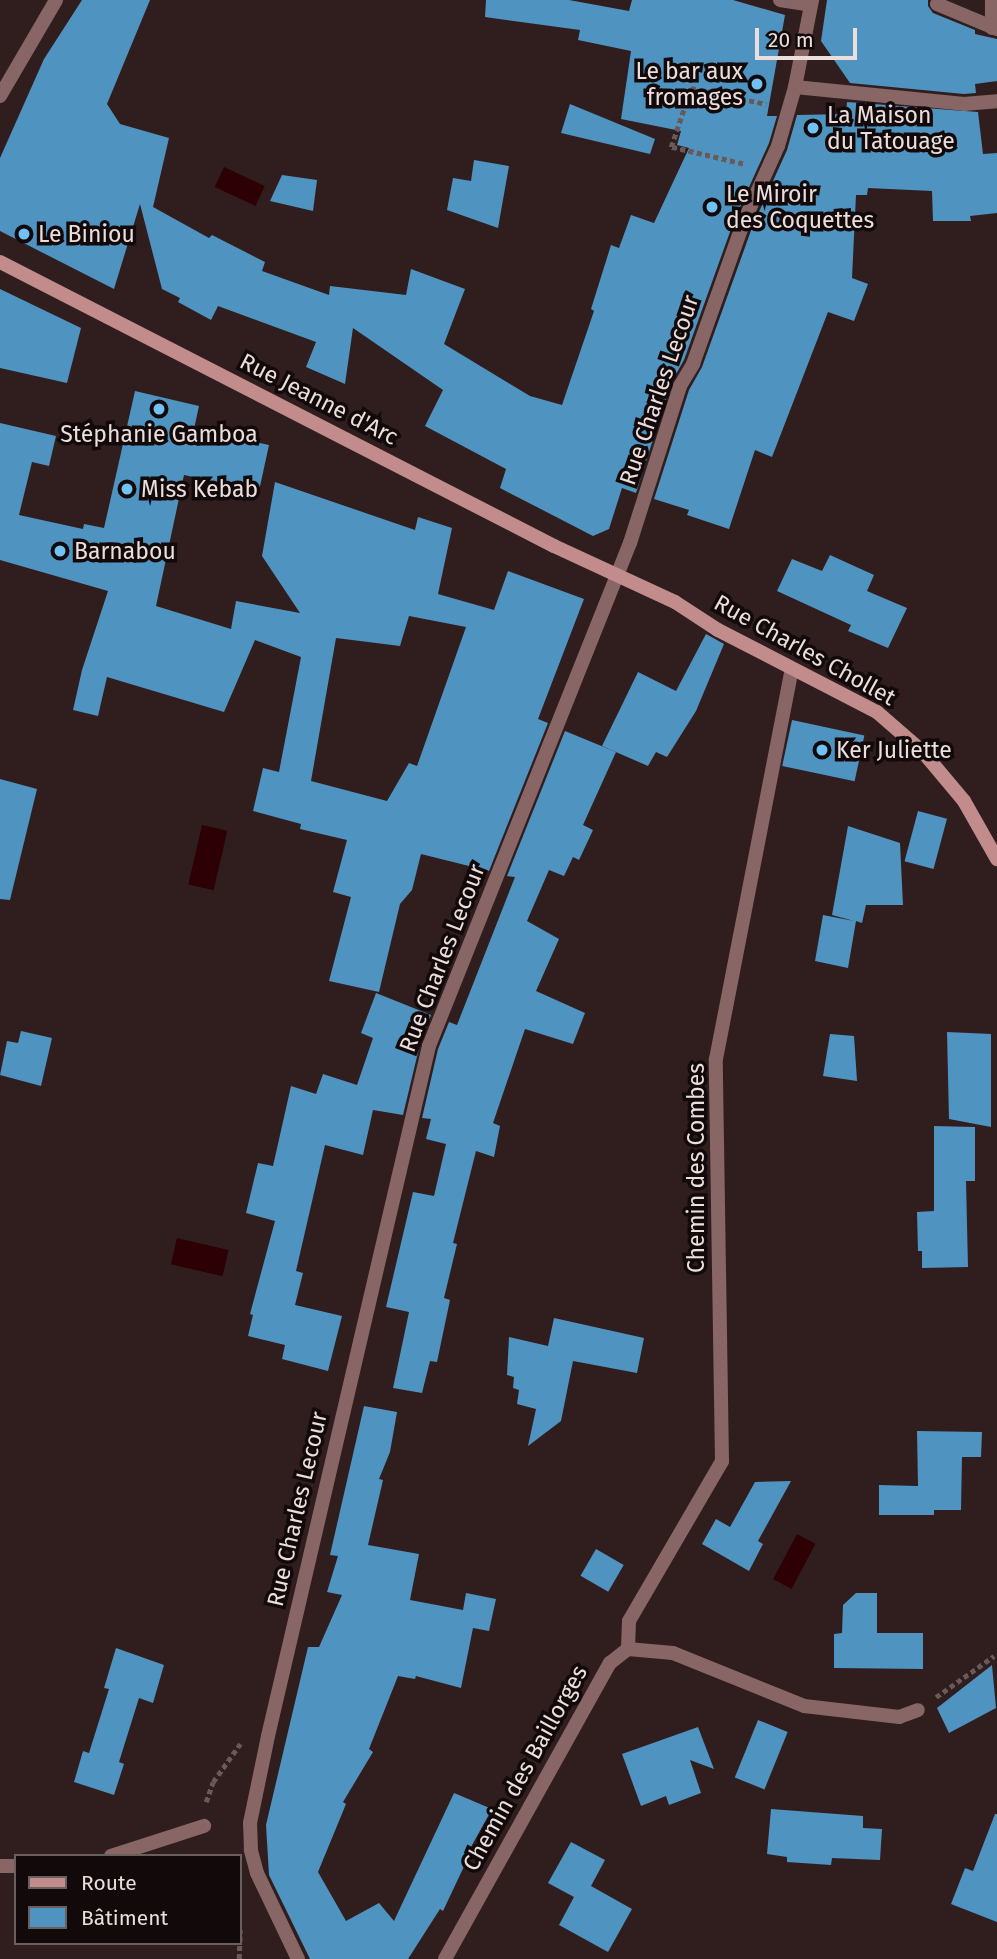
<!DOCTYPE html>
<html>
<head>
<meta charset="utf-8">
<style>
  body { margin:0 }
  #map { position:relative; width:997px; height:1959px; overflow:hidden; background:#301e1e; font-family:"Fira Sans",sans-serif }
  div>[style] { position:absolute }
  .water>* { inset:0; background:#2c0004; transform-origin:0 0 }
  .building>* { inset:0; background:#4f93c0; transform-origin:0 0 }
  .path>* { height:4.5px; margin-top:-2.25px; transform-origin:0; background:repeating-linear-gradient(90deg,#695959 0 5px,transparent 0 8.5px) }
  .lane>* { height:14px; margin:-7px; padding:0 7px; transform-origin:7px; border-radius:7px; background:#886665 }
  .street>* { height:14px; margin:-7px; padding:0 7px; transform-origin:7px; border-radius:7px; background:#886665 }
  .secondary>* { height:14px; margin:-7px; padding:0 7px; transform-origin:7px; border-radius:7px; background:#c18c8b }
  .dots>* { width:19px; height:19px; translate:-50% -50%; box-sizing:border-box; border:4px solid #120a0a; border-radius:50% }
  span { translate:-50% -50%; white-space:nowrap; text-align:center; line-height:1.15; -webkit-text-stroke:7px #120a0a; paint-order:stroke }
  .poi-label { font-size:23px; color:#ebdedd }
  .right { translate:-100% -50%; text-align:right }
  .left { translate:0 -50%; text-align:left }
  .street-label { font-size:23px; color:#ebdedd }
  .legend { position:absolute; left:14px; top:1854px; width:228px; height:91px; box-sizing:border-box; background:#120a0a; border:2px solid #695f5e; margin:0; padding:9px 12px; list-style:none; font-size:21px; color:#ebdedd }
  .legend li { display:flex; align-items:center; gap:14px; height:35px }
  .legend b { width:35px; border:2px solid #695f5e }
  .scale { position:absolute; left:755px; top:28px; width:102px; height:32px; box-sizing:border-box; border:4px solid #ebdedd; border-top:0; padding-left:9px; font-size:21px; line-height:24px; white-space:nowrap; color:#ebdedd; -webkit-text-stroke:5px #120a0a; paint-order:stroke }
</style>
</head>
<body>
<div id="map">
  <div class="water">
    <i style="left:224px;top:167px;width:45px;height:22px;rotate:25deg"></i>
    <i style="left:202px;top:825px;width:26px;height:61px;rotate:13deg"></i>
    <i style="left:177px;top:1238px;width:53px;height:27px;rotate:13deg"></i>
    <i style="left:797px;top:1534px;width:21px;height:51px;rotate:28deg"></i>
  </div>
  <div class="building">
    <i style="clip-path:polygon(82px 0,150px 0,107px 104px,120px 124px,169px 138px,153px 207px,209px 238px,212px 235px,265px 262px,262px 271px,329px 295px,330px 286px,406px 295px,411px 269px,465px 289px,444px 344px,530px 396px,562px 405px,594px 311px,591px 309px,611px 245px,619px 248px,631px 215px,654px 223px,689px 148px,677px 145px,681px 131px,621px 119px,631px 51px,578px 40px,580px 30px,485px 17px,486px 0,569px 0,629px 11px,632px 0,733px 0,785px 15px,767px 116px,777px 116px,769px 143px,735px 218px,684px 360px,671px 383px,636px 493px,622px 488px,609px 529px,593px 536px,500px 488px,506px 469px,425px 426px,443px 390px,353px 328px,345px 384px,306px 367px,316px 342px,218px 306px,211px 320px,178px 302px,180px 298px,162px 289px,140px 204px,114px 289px,0 231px,0 158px,44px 59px)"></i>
    <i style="clip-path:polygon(827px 0,928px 0,928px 6px,933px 13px,975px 30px,975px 34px,997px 39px,997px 81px,975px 84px,976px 93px,964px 94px,850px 83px,821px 41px)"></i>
    <i style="clip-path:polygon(847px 102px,978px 112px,983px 154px,997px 153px,997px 213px,970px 216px,971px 221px,933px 221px,932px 191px,868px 188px,867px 195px,856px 195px,852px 278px,868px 284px,854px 321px,828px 312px,772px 457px,755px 450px,729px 529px,687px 515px,689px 510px,654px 499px,689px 390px,702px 367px,753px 225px,787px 150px,797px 115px,846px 114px)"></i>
    <i style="clip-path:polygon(570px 104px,655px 139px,650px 154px,561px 133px)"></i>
    <i style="clip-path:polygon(474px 160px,509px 166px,498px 228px,447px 210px,453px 178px,471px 181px)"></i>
    <i style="clip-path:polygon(282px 175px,317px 180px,313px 211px,270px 201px)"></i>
    <i style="clip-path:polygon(0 289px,81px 328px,67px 383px,0 368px)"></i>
    <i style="clip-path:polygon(evenodd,135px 391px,199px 406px,194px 429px,269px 445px,259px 491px,184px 475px,156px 606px,231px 629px,236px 601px,300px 613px,262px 556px,275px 482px,415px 530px,418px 517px,452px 528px,438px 594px,494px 610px,508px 571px,584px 599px,538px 719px,548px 723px,489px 871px,421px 854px,412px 890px,400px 904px,379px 992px,329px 981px,351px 897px,333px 892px,347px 840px,300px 829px,301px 824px,253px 811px,263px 768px,279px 772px,301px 657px,255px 640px,224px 712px,107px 677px,98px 716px,73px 710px,82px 670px,108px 591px,0 560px,0 423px,56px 436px,49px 466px,32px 462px,19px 515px,83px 529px,84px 524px,104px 528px,135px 391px,409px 616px,466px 627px,417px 766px,409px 763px,387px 801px,311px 781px,336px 638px,400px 646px,409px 616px)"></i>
    <i style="clip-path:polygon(830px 555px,874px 575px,867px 591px,907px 608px,888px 648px,848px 631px,851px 625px,777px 591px,792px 559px,822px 571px)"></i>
    <i style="clip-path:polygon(706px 634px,724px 644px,696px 711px,667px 757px,656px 752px,648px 766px,602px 746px,638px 672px,676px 691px)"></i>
    <i style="left:792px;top:720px;width:74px;height:47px;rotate:12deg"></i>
    <i style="clip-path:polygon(565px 731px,616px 752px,583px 825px,593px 830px,579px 860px,573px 857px,564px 876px,549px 870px,527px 921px,559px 939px,536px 991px,585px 1013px,573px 1044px,525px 1029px,493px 1123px,500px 1126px,494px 1157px,476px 1151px,453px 1243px,457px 1244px,444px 1298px,450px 1300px,437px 1362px,430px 1361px,422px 1393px,393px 1388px,409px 1312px,386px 1307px,413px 1192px,434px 1196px,446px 1144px,426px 1139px,431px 1119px,422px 1118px,438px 1049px,449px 1022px,457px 1025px,515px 877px,507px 876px)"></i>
    <i style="clip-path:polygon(0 779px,37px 789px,10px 900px,0 899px)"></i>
    <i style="left:918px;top:811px;width:30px;height:52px;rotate:15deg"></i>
    <i style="clip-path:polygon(848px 826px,900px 843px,903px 905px,866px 905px,862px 923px,856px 921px,848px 968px,815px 961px,823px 915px,854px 921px,832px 915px)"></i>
    <i style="clip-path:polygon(376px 993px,431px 1015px,420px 1044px,403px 1115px,373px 1110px,363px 1155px,325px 1145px,296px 1271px,303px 1273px,295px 1305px,342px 1316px,328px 1371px,282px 1359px,285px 1345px,248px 1336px,253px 1315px,250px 1314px,275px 1221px,246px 1213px,258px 1163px,273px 1166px,291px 1086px,316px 1094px,323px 1074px,357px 1085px,373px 1038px,361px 1033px)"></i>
    <i style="clip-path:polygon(21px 1031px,52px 1038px,41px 1086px,0 1075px,7px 1041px,18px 1043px)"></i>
    <i style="clip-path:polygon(947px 1032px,991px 1034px,991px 1127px,949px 1119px)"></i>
    <i style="clip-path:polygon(830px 1034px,854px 1036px,857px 1081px,823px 1076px)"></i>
    <i style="clip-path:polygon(934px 1126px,975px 1127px,975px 1181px,966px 1181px,968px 1267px,922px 1268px,922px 1251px,918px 1251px,917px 1212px,934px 1211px)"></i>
    <i style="clip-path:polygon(554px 1318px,644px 1338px,637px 1373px,573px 1361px,561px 1421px,528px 1446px,536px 1409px,517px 1404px,519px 1390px,513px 1388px,514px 1377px,507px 1375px,509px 1337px,548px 1346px)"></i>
    <i style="clip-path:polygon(364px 1406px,397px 1412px,390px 1452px,379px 1479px,383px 1480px,368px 1545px,419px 1554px,410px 1600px,463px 1610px,466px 1593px,496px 1599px,489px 1631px,473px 1628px,461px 1688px,416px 1676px,415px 1679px,398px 1676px,369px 1749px,373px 1752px,343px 1802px,346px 1804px,318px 1872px,346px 1921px,379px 1903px,394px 1921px,454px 1793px,492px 1809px,466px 1856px,468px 1858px,443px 1911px,440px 1909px,408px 1959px,310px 1959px,269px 1875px,266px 1825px,308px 1647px,319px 1647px,342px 1595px,327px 1592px,338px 1556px,330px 1555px)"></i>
    <i style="clip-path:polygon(917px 1431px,982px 1432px,981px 1457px,962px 1457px,961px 1510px,934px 1510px,934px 1515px,879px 1515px,879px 1485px,918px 1486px)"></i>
    <i style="clip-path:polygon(791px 1481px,758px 1541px,763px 1544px,749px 1571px,702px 1544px,716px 1519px,730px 1527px,755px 1482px)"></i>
    <i style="left:596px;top:1549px;width:32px;height:31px;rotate:30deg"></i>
    <i style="clip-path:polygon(856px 1593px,877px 1593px,877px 1633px,923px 1633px,923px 1669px,834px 1668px,834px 1634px,842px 1633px,843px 1605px)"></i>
    <i style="clip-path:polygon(116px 1648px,164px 1665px,153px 1703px,139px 1698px,119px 1762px,124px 1764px,114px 1795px,74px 1782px,83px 1751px,89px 1753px,109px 1689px,104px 1688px)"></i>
    <i style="clip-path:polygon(992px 1665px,996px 1708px,949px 1733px,937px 1708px)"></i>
    <i style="left:758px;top:1720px;width:32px;height:62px;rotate:22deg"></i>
    <i style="clip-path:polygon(698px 1727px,714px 1769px,690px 1760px,701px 1793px,669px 1805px,666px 1796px,641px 1806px,622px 1754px)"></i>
    <i style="clip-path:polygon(771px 1809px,863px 1816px,863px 1828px,882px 1829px,880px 1860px,832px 1858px,831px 1865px,787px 1862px,787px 1857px,767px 1854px)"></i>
    <i style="clip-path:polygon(995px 1814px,997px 1814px,997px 1922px,951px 1904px,965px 1868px,973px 1871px)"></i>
    <i style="clip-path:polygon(571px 1842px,605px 1860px,591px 1886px,632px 1909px,608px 1952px,559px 1925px,574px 1897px,548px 1883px)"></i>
  </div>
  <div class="path">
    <i style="left:743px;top:164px;width:74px;rotate:-166.7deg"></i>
    <i style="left:671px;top:147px;width:62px;rotate:-71.3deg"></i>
    <i style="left:691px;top:88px;width:77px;rotate:12deg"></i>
    <i style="left:936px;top:1697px;width:71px;rotate:-35.3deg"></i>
    <i style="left:206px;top:1802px;width:21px;rotate:-71deg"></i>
    <i style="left:213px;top:1782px;width:47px;rotate:-54.6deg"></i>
    <i style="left:239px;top:1959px;width:29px;rotate:-88deg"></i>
  </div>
  <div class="lane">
    <i style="left:780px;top:0;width:31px;rotate:9deg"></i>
    <i style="left:628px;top:1649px;width:28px;rotate:-88deg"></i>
    <i style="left:629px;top:1621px;width:185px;rotate:-59.8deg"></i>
    <i style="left:722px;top:1461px;width:402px;rotate:-90.9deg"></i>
    <i style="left:716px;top:1059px;width:397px;rotate:-79deg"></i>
    <i style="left:111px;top:1856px;width:98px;rotate:-17.9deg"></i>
    <i style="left:0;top:1866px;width:16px"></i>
  </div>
  <div class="street">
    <i style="left:992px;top:0;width:28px;rotate:90deg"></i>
    <i style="left:937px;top:4px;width:65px;rotate:22.6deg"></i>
    <i style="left:795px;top:87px;width:170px;rotate:5.7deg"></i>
    <i style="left:964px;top:104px;width:33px;rotate:-5deg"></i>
    <i style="left:0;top:96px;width:111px;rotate:-59.7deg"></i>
    <i style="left:298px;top:1959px;width:95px;rotate:-115.5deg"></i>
    <i style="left:257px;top:1873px;width:24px;rotate:-105deg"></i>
    <i style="left:251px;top:1850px;width:27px;rotate:-92deg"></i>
    <i style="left:250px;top:1823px;width:89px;rotate:-78.3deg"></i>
    <i style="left:268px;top:1736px;width:709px;rotate:-76.87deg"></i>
    <i style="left:429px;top:1046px;width:542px;rotate:-68.22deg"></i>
    <i style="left:630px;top:543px;width:165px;rotate:-72.3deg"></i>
    <i style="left:680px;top:386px;width:26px;rotate:-59deg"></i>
    <i style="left:693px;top:364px;width:152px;rotate:-70.4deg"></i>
    <i style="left:744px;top:221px;width:82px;rotate:-65.6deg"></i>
    <i style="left:778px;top:146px;width:61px;rotate:-73.9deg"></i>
    <i style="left:795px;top:87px;width:89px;rotate:-78.9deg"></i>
    <i style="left:445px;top:1959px;width:339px;rotate:-60.9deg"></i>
    <i style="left:610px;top:1663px;width:23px;rotate:-38deg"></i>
    <i style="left:628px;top:1649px;width:45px;rotate:5.1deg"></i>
    <i style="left:673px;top:1653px;width:141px;rotate:22deg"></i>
    <i style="left:804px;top:1706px;width:96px;rotate:6.6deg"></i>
    <i style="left:899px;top:1717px;width:20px;rotate:-20deg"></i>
  </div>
  <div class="secondary">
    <i style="left:0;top:262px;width:623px;rotate:27.14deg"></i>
    <i style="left:554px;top:546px;width:133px;rotate:24.8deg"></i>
    <i style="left:675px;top:602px;width:51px;rotate:33.1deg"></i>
    <i style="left:718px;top:630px;width:179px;rotate:27.3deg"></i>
    <i style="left:877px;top:712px;width:61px;rotate:41deg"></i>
    <i style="left:923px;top:752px;width:64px;rotate:50.1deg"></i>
    <i style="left:964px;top:801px;width:67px;rotate:60.4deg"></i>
  </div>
  <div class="dots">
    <i style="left:757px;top:84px;background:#72c1f5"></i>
    <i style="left:813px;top:128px;background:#72c1f5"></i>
    <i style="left:712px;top:207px;background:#72c1f5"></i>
    <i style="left:24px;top:234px;background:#72c1f5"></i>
    <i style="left:159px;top:409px;background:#72c1f5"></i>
    <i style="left:127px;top:489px;background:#72c1f5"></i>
    <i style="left:60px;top:551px;background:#72c1f5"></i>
    <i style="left:822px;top:750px;background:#72c1f5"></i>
  </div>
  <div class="poi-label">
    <span class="right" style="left:743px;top:84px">Le bar aux<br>fromages</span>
    <span class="left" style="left:827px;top:128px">La Maison<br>du Tatouage</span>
    <span class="left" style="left:726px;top:207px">Le Miroir<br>des Coquettes</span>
    <span class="left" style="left:38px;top:234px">Le Biniou</span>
    <span style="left:159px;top:434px">Stéphanie Gamboa</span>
    <span class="left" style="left:141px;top:489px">Miss Kebab</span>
    <span class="left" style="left:74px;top:551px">Barnabou</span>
    <span class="left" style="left:836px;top:750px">Ker Juliette</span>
  </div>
  <div class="street-label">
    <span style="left:659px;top:390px;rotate:-71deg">Rue Charles Lecour</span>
    <span style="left:319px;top:399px;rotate:27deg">Rue Jeanne d'Arc</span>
    <span style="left:805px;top:650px;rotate:29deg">Rue Charles Chollet</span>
    <span style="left:442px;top:958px;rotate:-69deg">Rue Charles Lecour</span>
    <span style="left:696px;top:1168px;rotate:-90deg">Chemin des Combes</span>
    <span style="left:297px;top:1509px;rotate:-77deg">Rue Charles Lecour</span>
    <span style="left:525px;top:1768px;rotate:-61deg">Chemin des Baillorges</span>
  </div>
  <ul class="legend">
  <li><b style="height:9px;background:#c18c8b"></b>Route</li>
  <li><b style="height:19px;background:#4f93c0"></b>Bâtiment</li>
  </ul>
  <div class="scale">20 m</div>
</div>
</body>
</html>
